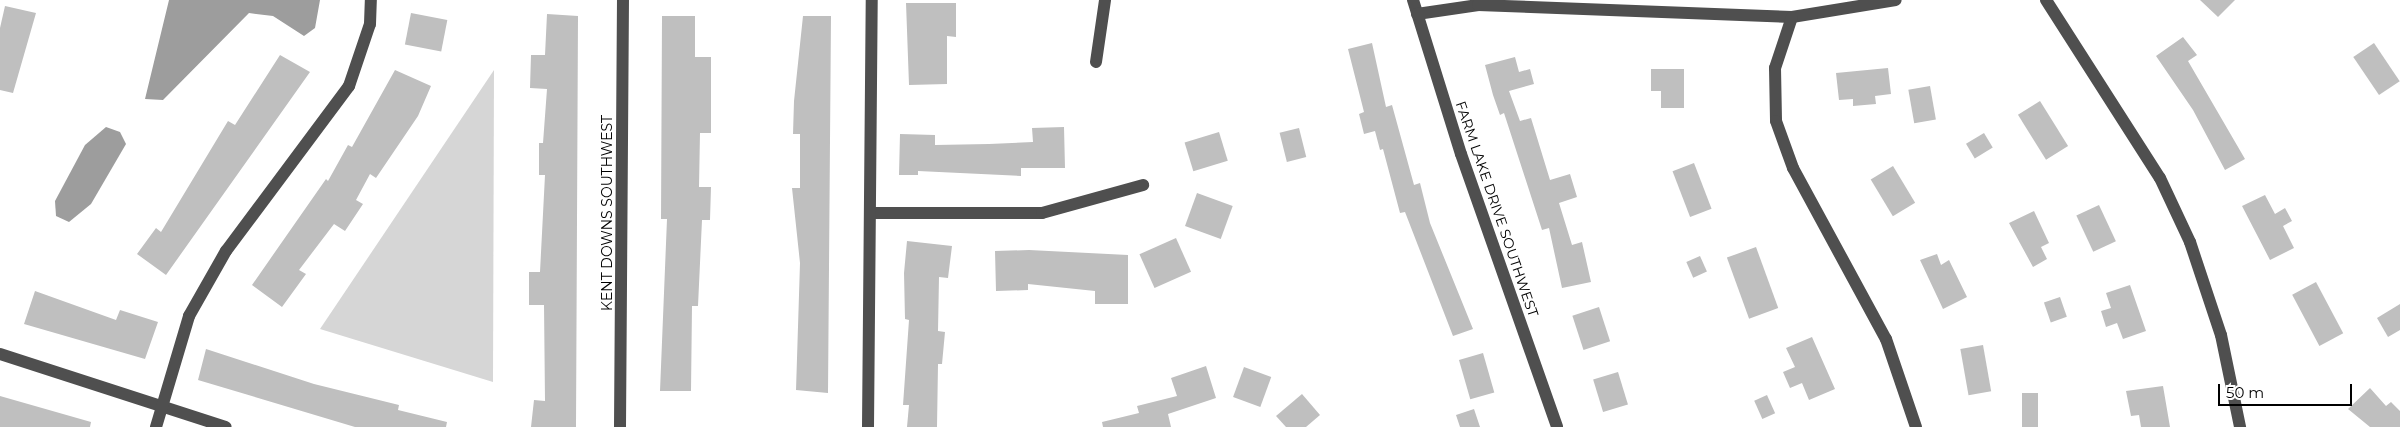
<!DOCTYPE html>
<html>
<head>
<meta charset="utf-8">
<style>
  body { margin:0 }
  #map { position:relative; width:2400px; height:427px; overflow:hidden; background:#fff; font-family:Montserrat,sans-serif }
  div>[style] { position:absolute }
  .green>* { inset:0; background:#d6d6d6 }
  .water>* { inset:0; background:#9d9d9d }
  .building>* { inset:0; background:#bfbfbf; transform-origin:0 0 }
  .minor>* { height:12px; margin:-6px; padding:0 6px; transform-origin:6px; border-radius:6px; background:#4f4f4f }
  span { translate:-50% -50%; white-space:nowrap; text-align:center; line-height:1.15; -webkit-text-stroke:4px #fff; paint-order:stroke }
  .street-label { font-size:14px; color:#000 }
  .scale { position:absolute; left:2218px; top:384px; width:134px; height:22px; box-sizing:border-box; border:2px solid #000; border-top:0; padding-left:6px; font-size:15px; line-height:18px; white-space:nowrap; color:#000; -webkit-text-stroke:4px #fff; paint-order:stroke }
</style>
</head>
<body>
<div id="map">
  <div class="green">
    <i style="clip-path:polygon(494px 70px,493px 382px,320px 329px)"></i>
  </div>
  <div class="water">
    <i style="clip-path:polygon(169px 0,320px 0,315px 28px,304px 36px,273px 16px,249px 13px,163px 100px,145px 99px)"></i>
    <i style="clip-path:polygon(106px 127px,120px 132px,126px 144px,91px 204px,69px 222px,56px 216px,55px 201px,85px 145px)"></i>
  </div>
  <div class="building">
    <i style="clip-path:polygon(2200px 0,2235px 0,2218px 17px)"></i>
    <i style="clip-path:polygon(906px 3px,956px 3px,956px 37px,947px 36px,947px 84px,909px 85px)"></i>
    <i style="clip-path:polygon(5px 6px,36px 13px,13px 93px,0 90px,0 28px)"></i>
    <i style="left:411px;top:13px;width:37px;height:32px;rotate:11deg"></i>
    <i style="clip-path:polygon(547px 14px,578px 16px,576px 427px,531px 427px,534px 400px,545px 401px,544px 305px,529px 305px,529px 272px,540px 272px,545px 175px,539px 175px,539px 143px,543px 143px,547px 89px,530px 88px,531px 55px,545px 55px)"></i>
    <i style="clip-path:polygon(662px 16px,695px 16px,695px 57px,711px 57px,711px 133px,700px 133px,699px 187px,711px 187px,710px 220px,702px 220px,698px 306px,692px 306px,691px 391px,660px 391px,667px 219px,661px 219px)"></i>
    <i style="clip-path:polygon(803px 16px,831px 16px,828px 393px,796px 390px,800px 263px,792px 188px,800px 188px,800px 134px,793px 134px,794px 101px)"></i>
    <i style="clip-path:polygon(2183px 37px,2197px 55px,2188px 61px,2245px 159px,2225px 170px,2193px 110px,2156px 56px)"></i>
    <i style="clip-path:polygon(1372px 43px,1386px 107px,1392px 105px,1414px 185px,1420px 183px,1430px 223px,1473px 329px,1453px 336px,1405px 212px,1400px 213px,1383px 149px,1380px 150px,1375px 131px,1364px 134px,1359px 114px,1364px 112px,1348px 49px)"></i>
    <i style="left:2374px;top:43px;width:46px;height:25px;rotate:56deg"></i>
    <i style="clip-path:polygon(280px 55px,310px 72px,166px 275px,137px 254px,156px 228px,161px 232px,228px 121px,235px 125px)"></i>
    <i style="clip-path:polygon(1515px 57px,1519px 72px,1530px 69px,1534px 84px,1509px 91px,1520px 121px,1531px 118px,1550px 180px,1570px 174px,1577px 197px,1559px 203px,1572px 245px,1582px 242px,1591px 282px,1562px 288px,1549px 228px,1542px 230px,1504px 113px,1500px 115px,1493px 95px,1485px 65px)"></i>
    <i style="clip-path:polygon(1888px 68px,1891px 94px,1875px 96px,1876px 104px,1853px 106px,1853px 99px,1839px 100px,1836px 73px)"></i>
    <i style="clip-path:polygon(1651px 69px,1684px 69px,1684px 108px,1661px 108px,1661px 91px,1651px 91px)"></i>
    <i style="clip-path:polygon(395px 70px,431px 86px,418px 116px,376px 178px,370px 174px,356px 200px,363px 204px,345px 231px,334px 224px,299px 270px,306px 274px,282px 307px,252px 285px,326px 179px,328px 181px,348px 145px,352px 147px)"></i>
    <i style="left:1930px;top:86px;width:34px;height:22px;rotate:80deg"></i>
    <i style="left:2040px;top:101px;width:53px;height:26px;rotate:58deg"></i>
    <i style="clip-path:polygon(1064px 127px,1065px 168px,1021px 168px,1021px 176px,918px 171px,918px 175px,899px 175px,900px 134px,935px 135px,935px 145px,989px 144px,1033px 142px,1032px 128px)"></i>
    <i style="left:1299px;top:128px;width:30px;height:20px;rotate:76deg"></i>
    <i style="left:1219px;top:132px;width:30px;height:36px;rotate:73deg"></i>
    <i style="left:1984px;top:133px;width:17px;height:21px;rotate:59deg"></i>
    <i style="left:1694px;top:163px;width:49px;height:23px;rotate:69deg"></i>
    <i style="left:1893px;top:166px;width:43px;height:26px;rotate:59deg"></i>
    <i style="left:1197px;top:193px;width:38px;height:35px;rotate:20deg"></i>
    <i style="clip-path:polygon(2265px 195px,2275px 214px,2285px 208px,2292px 221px,2283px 226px,2294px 248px,2270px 260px,2242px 206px)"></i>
    <i style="left:2099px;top:205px;width:40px;height:25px;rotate:65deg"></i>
    <i style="clip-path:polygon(2034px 211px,2049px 243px,2041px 247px,2047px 259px,2033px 267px,2009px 223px)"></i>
    <i style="left:1176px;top:238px;width:37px;height:40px;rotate:66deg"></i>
    <i style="clip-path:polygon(907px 241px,952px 246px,948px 278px,939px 277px,938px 331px,945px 332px,942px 364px,938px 364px,937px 427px,907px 427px,909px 405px,903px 405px,909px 320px,905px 319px,904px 273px)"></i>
    <i style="left:1756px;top:247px;width:65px;height:31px;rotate:70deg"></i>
    <i style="clip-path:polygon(1029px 250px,1128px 255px,1128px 304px,1095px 304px,1095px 291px,1028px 284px,1028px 290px,996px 291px,995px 251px)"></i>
    <i style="clip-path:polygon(1937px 254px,1941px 265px,1949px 260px,1967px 297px,1943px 309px,1920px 260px)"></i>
    <i style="left:1700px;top:256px;width:17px;height:15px;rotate:66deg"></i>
    <i style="left:2316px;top:282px;width:58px;height:27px;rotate:62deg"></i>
    <i style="clip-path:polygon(2130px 285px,2146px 331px,2123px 339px,2117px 323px,2106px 327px,2101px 311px,2111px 308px,2106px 293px)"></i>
    <i style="clip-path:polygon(35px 291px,116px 320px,120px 310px,158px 322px,145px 359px,24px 324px)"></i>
    <i style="left:2060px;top:297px;width:21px;height:17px;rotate:71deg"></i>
    <i style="clip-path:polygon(2400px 304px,2400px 330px,2388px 337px,2377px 318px)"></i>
    <i style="left:1599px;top:307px;width:36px;height:28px;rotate:72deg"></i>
    <i style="clip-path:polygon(1812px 337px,1835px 389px,1809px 400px,1802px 383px,1790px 388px,1783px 372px,1795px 367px,1786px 348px)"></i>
    <i style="left:1983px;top:345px;width:47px;height:23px;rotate:80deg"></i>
    <i style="clip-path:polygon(206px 349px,314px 384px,399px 405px,398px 410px,447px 422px,446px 427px,355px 427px,198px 380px)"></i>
    <i style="left:1483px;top:353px;width:41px;height:25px;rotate:74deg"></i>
    <i style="clip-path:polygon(1206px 366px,1216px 398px,1168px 414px,1171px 427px,1103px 427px,1102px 422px,1139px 413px,1137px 406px,1177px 396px,1171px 378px)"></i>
    <i style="left:1244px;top:367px;width:29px;height:32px;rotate:20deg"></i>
    <i style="left:1618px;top:372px;width:34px;height:26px;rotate:73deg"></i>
    <i style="clip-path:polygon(2163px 386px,2170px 427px,2141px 427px,2139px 415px,2131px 416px,2126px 391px)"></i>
    <i style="clip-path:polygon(2370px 388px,2386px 406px,2391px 402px,2400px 411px,2400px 427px,2370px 427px,2348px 409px)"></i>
    <i style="left:2022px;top:393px;width:16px;height:34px"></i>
    <i style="clip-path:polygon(1302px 394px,1320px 415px,1306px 427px,1286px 427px,1276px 416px)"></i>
    <i style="left:1767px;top:395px;width:20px;height:14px;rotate:66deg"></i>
    <i style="clip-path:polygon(0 396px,91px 422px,90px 427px,0 427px)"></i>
    <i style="clip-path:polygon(1474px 409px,1480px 427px,1460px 427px,1456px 415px)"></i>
  </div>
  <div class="minor">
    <i style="left:1413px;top:0;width:161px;rotate:72.7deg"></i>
    <i style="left:1461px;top:154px;width:289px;rotate:70.6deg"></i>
    <i style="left:2046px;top:0;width:211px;rotate:57.4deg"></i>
    <i style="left:2160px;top:178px;width:71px;rotate:64.9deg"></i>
    <i style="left:2190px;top:242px;width:98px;rotate:71.6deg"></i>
    <i style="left:2221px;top:335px;width:94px;rotate:78.3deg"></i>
    <i style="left:1417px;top:14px;width:62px;rotate:-8.4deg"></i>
    <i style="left:1478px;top:5px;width:314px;rotate:2.2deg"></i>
    <i style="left:1792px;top:17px;width:105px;rotate:-9.3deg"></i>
    <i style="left:1792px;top:17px;width:54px;rotate:108.4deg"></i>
    <i style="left:1775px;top:68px;width:53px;rotate:88.9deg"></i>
    <i style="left:1776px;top:121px;width:50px;rotate:70.1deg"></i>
    <i style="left:1793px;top:168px;width:195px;rotate:61.5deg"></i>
    <i style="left:1886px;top:339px;width:93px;rotate:71.2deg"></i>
    <i style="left:1096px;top:62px;width:63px;rotate:-81.7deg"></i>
    <i style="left:872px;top:213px;width:170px"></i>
    <i style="left:1042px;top:213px;width:105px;rotate:-15.5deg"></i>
    <i style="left:0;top:354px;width:237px;rotate:17.9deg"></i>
    <i style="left:156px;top:427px;width:116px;rotate:-73.4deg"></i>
    <i style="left:189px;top:316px;width:75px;rotate:-60.4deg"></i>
    <i style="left:226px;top:251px;width:206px;rotate:-53.3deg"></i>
    <i style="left:349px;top:86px;width:65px;rotate:-71.3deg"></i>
    <i style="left:370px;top:24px;width:24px;rotate:-88deg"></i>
    <i style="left:620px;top:427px;width:427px;rotate:-89.6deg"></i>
    <i style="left:868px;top:427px;width:427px;rotate:-89.5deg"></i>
  </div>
  <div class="street-label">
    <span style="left:1497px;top:209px;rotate:71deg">FARM LAKE DRIVE SOUTHWEST</span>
    <span style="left:607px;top:213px;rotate:-90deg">KENT DOWNS SOUTHWEST</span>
  </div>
  <div class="scale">50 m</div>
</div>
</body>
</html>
